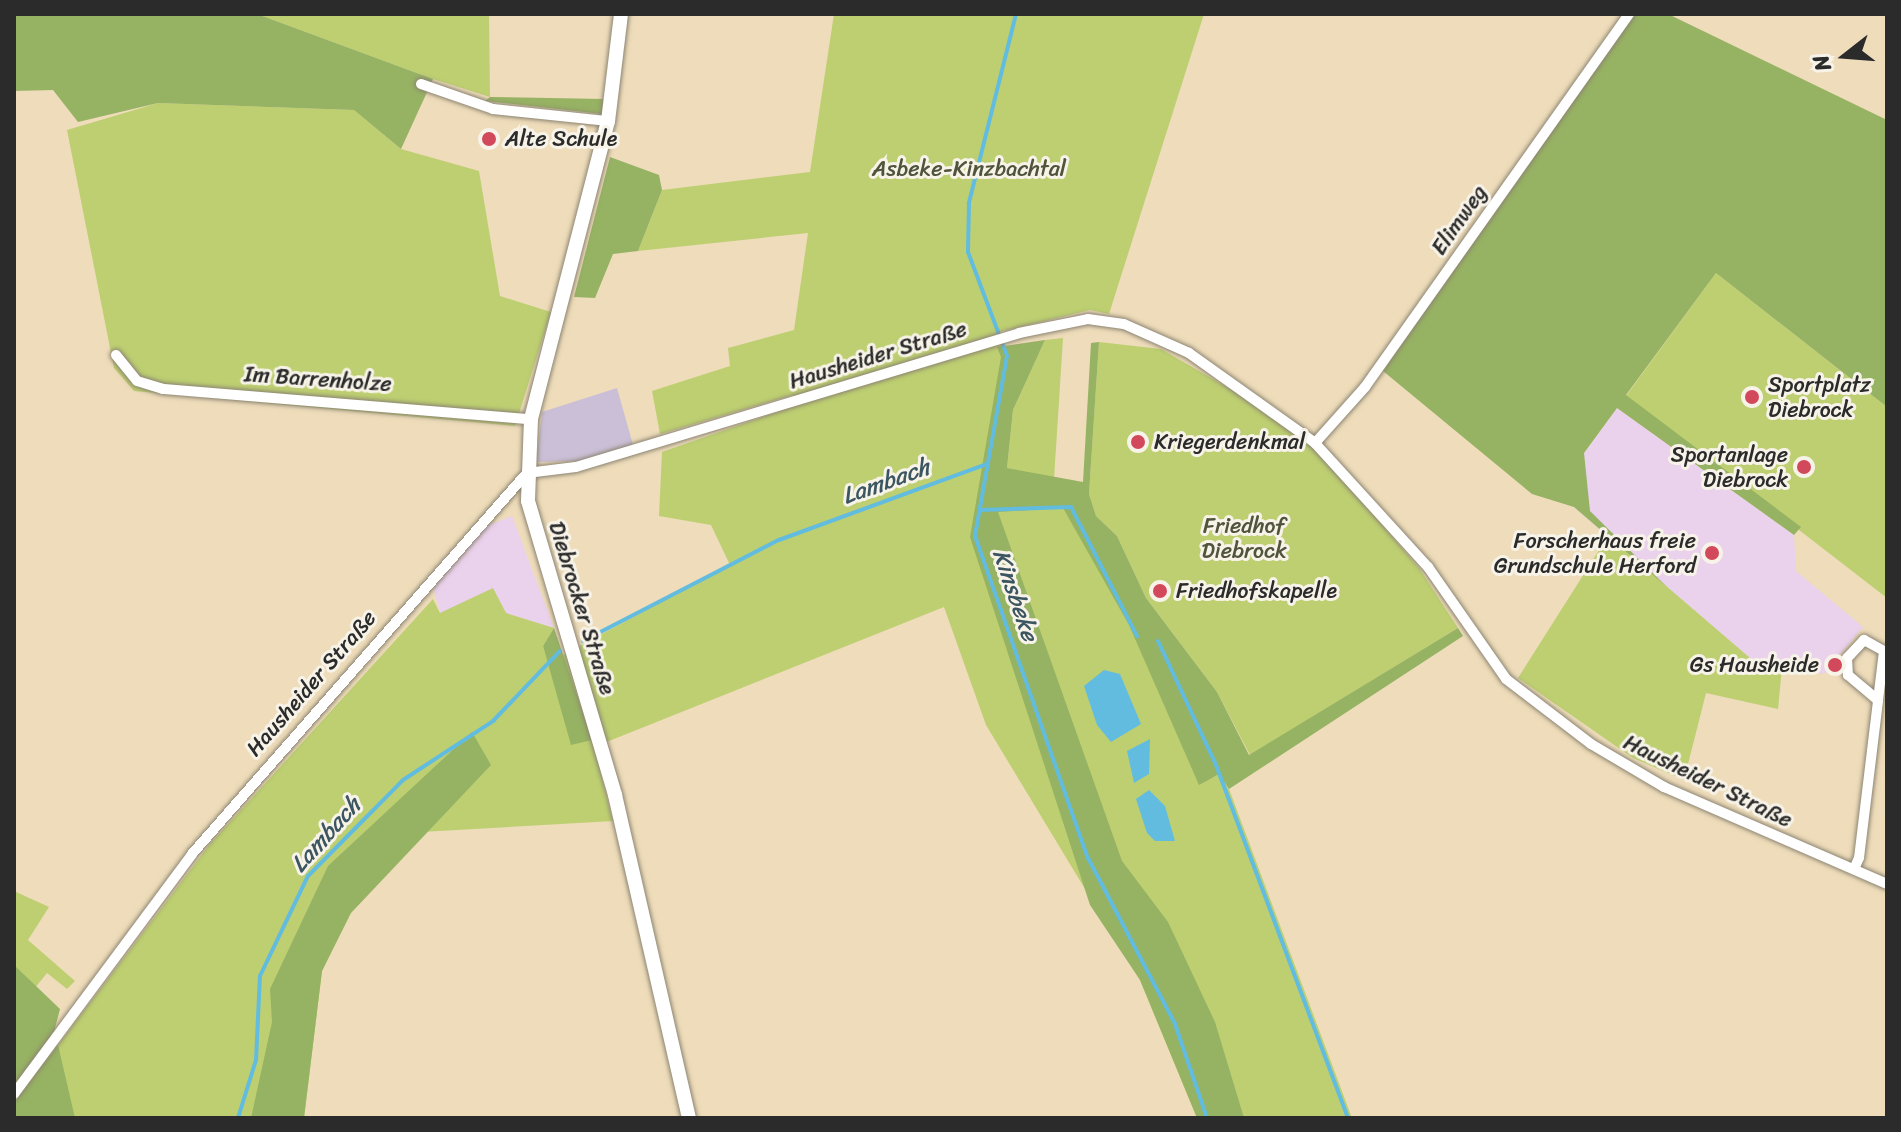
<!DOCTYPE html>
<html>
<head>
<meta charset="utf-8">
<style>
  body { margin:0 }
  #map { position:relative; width:1901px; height:1132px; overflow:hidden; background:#eedcba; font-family:Sriracha,sans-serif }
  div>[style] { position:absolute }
  .built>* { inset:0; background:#ead1ec }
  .industrial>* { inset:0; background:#cabfd6 }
  .green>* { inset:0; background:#bdcf71 }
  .forest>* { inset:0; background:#96b263 }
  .water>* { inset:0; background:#62bcdf }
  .stream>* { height:4px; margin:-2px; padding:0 2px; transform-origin:2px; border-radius:2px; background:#62bcdf }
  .roads { filter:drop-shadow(0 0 2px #8c8472) drop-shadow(0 0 2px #8c8472) }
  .minor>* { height:10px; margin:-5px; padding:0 5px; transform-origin:5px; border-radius:5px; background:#fff }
  .secondary>* { height:14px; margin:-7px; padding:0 7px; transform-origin:7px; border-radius:7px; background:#fff }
  .dots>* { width:22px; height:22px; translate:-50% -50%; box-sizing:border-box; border:4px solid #f7f3e8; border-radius:50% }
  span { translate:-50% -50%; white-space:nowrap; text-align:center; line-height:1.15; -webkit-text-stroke:6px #f7f3e8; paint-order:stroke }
  .poi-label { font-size:22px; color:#2b2b2b }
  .left { translate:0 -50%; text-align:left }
  .right { translate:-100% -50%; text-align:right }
  .park-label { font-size:22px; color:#50543c }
  .street-label { font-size:22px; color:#2b2b2b }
  .water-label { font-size:24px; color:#3c5661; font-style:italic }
  .frame { position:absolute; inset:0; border:16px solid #2b2b2b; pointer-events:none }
  .north { position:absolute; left:1805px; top:16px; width:80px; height:80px; -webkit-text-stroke:6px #f7f3e8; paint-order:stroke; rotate:253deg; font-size:22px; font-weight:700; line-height:32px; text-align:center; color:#2b2b2b }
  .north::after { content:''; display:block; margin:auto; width:28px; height:36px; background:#2b2b2b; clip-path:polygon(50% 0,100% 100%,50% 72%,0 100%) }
</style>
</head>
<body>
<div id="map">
  <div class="built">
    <i style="clip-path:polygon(1617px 408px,1794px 535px,1796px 571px,1863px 627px,1824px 674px,1757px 664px,1556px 492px)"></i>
    <i style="clip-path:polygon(512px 516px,554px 628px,506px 613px,440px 613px,431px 580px,481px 528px)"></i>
  </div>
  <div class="industrial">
    <i style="clip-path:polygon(617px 388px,633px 445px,580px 461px,536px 462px,542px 412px)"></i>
  </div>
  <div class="green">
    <i style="clip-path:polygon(257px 14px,489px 14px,490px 97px,433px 79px)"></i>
    <i style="clip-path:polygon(834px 14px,1204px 14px,1109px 314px,1090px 310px,999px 332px,1007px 356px,976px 535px,1005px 533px,997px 511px,1063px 508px,1138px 633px,1209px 779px,1219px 774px,1229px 789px,1352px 1118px,1197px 1118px,1140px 980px,986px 725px,944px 607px,594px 747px,613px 821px,421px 832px,350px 913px,322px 971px,304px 1118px,14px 1118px,14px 1025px,58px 1045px,210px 844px,433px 599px,440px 613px,493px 588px,506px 613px,554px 628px,543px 646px,548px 663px,730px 565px,711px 525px,659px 516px,662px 452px,794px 406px,793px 395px,660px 434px,652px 391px,730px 366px,728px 348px,794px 330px,808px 233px,638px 251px,662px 190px,810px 172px)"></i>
    <i style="clip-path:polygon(158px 103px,354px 110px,401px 149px,479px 171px,500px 296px,551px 312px,515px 426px,134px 391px,114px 368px,67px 130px)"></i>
    <i style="clip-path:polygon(1716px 273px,1887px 407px,1887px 598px,1626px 396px)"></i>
    <i style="clip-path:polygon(1063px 338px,1054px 479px,1007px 468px,1013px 410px,1045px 340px)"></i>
    <i style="clip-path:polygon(1099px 342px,1161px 349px,1280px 418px,1320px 452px,1419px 568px,1458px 628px,1250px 755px,1217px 692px,1146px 598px,1117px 536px,1096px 516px,1089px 494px)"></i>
    <i style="clip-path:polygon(1608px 536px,1757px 664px,1782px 668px,1778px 709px,1706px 693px,1684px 780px,1633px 758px,1518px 678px)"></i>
    <i style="clip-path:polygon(14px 891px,49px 907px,28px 940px,75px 981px,67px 989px,47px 973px,14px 1014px)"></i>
  </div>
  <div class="forest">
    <i style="clip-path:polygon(14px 14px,257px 14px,433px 79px,401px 149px,354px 110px,158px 103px,78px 122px,53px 90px,14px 91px)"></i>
    <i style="clip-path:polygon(1635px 14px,1668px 14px,1887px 120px,1887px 407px,1716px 273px,1626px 395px,1801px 527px,1794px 535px,1617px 408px,1584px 453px,1590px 511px,1667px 587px,1574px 507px,1532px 494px,1383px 371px)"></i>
    <i style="clip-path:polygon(490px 97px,603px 99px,602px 114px,485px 101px)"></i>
    <i style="clip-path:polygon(610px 157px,659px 175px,662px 190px,638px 251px,613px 254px,595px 298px,574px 297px)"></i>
    <i style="clip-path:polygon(1045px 340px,1013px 410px,1007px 468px,1083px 482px,1091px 343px,1099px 342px,1089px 494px,1096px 516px,1117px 536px,1146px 598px,1217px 692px,1249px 755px,1458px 628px,1463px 636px,1229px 789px,1219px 774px,1199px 785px,1129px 625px,1063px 508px,998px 512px,1122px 861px,1168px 922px,1215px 1022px,1244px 1118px,1197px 1118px,1140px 980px,1090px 905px,970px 537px,1001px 357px,997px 347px)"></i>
    <i style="clip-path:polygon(554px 628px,592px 740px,571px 745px,543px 646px)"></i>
    <i style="clip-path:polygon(472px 732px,491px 765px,351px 913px,322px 971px,304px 1118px,251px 1118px,272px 1022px,270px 989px,328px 866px)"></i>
    <i style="clip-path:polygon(14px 965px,60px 1009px,54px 1032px,14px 1086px)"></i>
    <i style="clip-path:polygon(58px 1045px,75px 1118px,14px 1118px,14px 1103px)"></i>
  </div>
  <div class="water">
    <i style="clip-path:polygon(1104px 670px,1120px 674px,1141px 724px,1111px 742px,1097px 725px,1084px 686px)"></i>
    <i style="clip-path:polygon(1150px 739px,1149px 774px,1134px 783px,1127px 751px)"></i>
    <i style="clip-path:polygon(1149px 790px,1165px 806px,1175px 841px,1155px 841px,1147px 833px,1136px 799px)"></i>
  </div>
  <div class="stream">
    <i style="left:1016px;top:14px;width:195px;rotate:104deg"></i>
    <i style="left:969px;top:203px;width:49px;rotate:91.2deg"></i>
    <i style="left:968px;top:252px;width:111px;rotate:69.4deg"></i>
    <i style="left:1007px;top:356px;width:183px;rotate:100.1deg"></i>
    <i style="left:975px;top:536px;width:341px;rotate:70.7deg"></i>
    <i style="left:1088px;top:858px;width:187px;rotate:62.3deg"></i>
    <i style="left:1175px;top:1024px;width:99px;rotate:71.2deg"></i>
    <i style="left:980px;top:510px;width:91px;rotate:-1.9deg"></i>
    <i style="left:1071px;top:507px;width:145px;rotate:62.9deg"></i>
    <i style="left:583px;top:641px;width:220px;rotate:-27.3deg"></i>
    <i style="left:779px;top:540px;width:221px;rotate:-20.1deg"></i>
    <i style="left:1158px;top:641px;width:137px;rotate:64.9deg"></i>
    <i style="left:1216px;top:765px;width:377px;rotate:69.5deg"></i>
    <i style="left:238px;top:1118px;width:61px;rotate:-72.8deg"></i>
    <i style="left:256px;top:1060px;width:84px;rotate:-87.3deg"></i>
    <i style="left:260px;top:976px;width:111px;rotate:-64.4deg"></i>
    <i style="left:308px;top:876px;width:135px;rotate:-45.3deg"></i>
    <i style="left:403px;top:780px;width:108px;rotate:-33.2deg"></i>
    <i style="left:493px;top:721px;width:97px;rotate:-46.3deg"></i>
  </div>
  <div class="roads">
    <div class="minor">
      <i style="left:421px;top:84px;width:76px;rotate:19.1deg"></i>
      <i style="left:493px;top:109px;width:116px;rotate:6deg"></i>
      <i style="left:116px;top:355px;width:33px;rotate:51deg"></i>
      <i style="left:137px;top:381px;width:27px;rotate:17deg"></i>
      <i style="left:163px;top:389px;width:369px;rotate:4.7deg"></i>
      <i style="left:1315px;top:443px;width:75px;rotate:-48.2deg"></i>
      <i style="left:1365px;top:387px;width:457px;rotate:-54.7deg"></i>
      <i style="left:1854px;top:869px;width:12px;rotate:-66deg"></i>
      <i style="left:1859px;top:858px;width:159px;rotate:-83.1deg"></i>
      <i style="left:1878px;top:700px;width:49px;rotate:-83deg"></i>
      <i style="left:1884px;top:651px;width:23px;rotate:-151deg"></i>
      <i style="left:1864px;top:640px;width:25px;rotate:133deg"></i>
      <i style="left:1847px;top:658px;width:17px;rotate:87deg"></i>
      <i style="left:1848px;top:675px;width:39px;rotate:40deg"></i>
      <i style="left:14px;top:1094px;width:299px;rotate:-53.4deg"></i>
      <i style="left:192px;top:854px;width:507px;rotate:-48.68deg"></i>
      <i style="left:527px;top:473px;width:49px;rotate:-7deg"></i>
      <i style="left:576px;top:467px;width:463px;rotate:-16.8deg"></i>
      <i style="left:1019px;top:333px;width:70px;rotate:-11.5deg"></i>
      <i style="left:1088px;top:319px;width:36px;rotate:8deg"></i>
      <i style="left:1124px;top:324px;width:71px;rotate:24deg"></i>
      <i style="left:1189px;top:353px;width:155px;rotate:35.5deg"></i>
      <i style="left:1315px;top:443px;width:168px;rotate:47.7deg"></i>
      <i style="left:1428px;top:567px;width:136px;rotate:55.1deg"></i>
      <i style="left:1506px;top:679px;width:107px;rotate:37.4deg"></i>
      <i style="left:1591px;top:744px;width:85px;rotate:30.5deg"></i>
      <i style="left:1664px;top:787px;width:243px;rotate:23.5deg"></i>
    </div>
    <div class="secondary">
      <i style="left:621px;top:14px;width:108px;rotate:96.9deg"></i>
      <i style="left:608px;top:121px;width:308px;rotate:104.5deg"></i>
      <i style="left:531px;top:419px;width:82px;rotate:92.1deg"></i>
      <i style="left:528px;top:501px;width:307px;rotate:73.5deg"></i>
      <i style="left:615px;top:795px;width:331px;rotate:77.1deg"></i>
    </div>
  </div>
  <div class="dots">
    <i style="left:489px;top:139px;background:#d1495b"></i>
    <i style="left:1752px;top:397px;background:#d1495b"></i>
    <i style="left:1138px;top:442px;background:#d1495b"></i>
    <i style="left:1804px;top:467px;background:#d1495b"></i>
    <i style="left:1712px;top:553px;background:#d1495b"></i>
    <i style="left:1160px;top:591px;background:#d1495b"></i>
    <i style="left:1835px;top:665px;background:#d1495b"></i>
  </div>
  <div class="poi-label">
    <span class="left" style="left:505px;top:139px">Alte Schule</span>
    <span class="left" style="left:1768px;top:397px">Sportplatz<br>Diebrock</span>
    <span class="left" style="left:1154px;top:442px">Kriegerdenkmal</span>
    <span class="right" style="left:1788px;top:467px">Sportanlage<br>Diebrock</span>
    <span class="right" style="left:1696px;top:553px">Forscherhaus freie<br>Grundschule Herford</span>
    <span class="left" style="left:1176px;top:591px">Friedhofskapelle</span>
    <span class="right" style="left:1819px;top:665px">Gs Hausheide</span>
  </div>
  <div class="park-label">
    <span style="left:969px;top:169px">Asbeke-Kinzbachtal</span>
    <span style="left:1244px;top:538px">Friedhof<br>Diebrock</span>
  </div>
  <div class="street-label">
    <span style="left:1459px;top:220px;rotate:-55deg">Elimweg</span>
    <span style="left:878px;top:355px;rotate:-17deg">Hausheider Straße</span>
    <span style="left:318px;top:379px;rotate:4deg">Im Barrenholze</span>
    <span style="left:582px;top:608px;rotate:73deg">Diebrocker Straße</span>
    <span style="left:311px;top:683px;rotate:-49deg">Hausheider Straße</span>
    <span style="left:1708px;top:781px;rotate:26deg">Hausheider Straße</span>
  </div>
  <div class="water-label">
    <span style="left:886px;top:482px;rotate:-20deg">Lambach</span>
    <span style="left:1015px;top:595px;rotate:71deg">Kinsbeke</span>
    <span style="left:326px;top:835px;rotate:-48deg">Lambach</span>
  </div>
  <div class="frame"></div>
  <div class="north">N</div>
</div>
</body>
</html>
